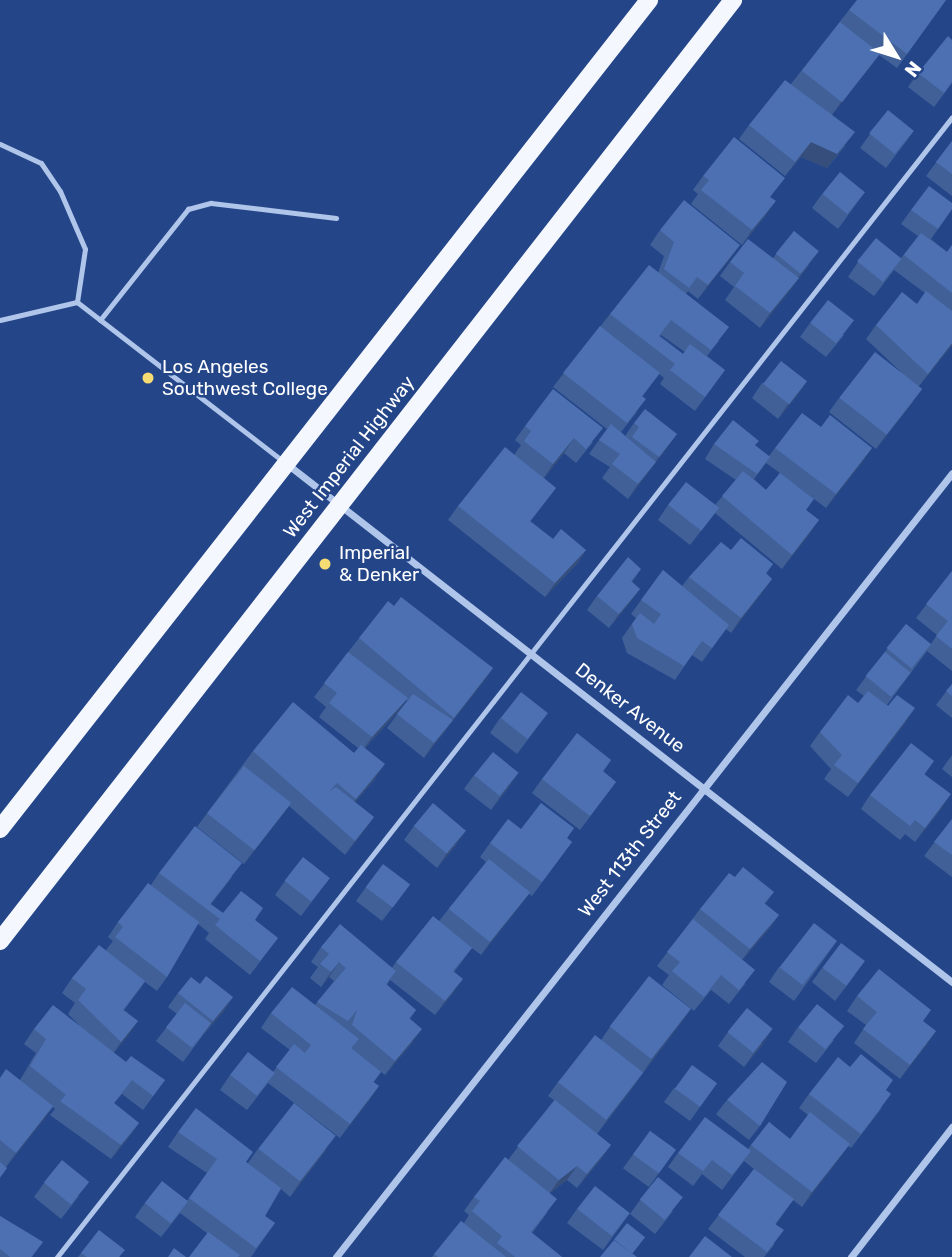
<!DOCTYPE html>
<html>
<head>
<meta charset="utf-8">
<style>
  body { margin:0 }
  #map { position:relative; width:952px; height:1257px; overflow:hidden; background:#244689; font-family:Rubik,sans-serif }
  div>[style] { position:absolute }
  .lane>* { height:5px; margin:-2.5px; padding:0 2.5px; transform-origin:2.5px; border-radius:2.5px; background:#b0c5ea }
  .street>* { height:7px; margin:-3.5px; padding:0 3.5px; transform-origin:3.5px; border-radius:3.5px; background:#b0c5ea }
  .primary>* { height:18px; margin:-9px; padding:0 9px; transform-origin:9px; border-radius:9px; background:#f4f7fe }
  .wall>* { inset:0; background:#416098; transform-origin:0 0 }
  .shaded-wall>* { inset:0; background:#354e7c }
  .building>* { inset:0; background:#4c70b1; transform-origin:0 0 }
  .dots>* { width:19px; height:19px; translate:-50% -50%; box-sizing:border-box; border:4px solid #244689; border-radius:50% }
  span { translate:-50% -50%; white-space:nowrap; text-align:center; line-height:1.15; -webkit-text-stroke:5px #244689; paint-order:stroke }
  .poi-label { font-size:19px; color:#fff }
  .left { translate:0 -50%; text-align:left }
  .street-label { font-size:19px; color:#fff }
  .north { position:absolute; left:861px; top:21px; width:70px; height:70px; -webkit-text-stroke:5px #244689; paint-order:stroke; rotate:128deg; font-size:19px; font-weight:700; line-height:28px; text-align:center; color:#fff }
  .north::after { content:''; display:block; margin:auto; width:24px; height:32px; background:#fff; clip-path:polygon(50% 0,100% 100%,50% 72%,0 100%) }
</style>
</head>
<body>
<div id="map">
  <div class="lane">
    <i style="left:0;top:144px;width:45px;rotate:24.9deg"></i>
    <i style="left:41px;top:163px;width:34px;rotate:56deg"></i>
    <i style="left:60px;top:191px;width:63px;rotate:66.7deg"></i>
    <i style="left:85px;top:249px;width:54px;rotate:98.6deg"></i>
    <i style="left:0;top:320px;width:79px;rotate:-13.2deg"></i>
    <i style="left:77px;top:302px;width:260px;rotate:37.7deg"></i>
    <i style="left:100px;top:320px;width:142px;rotate:-51.6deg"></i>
    <i style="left:188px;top:209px;width:24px;rotate:-15deg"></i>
    <i style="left:211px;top:203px;width:126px;rotate:6.8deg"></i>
    <i style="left:57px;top:1257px;width:1449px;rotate:-51.86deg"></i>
  </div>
  <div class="street">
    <i style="left:287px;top:464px;width:843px;rotate:37.92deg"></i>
    <i style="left:336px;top:1257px;width:997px;rotate:-51.84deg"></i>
    <i style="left:851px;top:1257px;width:165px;rotate:-52.2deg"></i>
  </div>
  <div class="primary">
    <i style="left:0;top:829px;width:1053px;rotate:-51.94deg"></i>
    <i style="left:0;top:941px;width:1193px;rotate:-52.08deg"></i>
  </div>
  <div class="wall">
    <i style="clip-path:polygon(946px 0,897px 68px,879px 55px,832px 115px,845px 146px,827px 168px,801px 157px,785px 176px,739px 139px,749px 125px,791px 84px,849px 10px)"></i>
    <i style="clip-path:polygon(918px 73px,952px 83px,934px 107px,908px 87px)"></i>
    <i style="clip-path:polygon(914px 131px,886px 168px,860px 148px,870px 134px)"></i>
    <i style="clip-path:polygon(952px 141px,952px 196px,926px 176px)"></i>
    <i style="clip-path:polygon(703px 176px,771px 197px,766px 215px,742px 245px,691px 204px,698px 194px,693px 190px)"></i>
    <i style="clip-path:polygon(865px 192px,838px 229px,812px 208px,822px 194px)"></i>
    <i style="clip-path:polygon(952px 209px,931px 239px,947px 252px,952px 245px,952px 345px,919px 386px,912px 403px,876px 449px,829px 412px,839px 398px,901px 372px,866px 339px,876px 325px,917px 304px,925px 293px,894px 270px,874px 296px,848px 277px,858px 262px,901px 258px,918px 236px,901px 224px,911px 210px)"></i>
    <i style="clip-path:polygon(evenodd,660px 230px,740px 245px,698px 299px,688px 291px,686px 294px,719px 341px,707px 356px,725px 370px,695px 411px,660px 384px,664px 378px,659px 374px,642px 397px,636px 413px,621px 432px,625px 436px,634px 423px,677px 434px,628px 499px,602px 478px,610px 467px,589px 454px,607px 429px,553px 387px,610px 314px,658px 273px,664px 256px,650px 245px,660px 230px,661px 335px,685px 352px,683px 354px,660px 336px,661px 335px)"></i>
    <i style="clip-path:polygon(794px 231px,809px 265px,760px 328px,725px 300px,734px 287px,720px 276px,730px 262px,773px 258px)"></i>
    <i style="clip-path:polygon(810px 323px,844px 335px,826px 357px,800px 337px)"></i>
    <i style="clip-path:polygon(807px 381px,778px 419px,752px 398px,762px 383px)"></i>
    <i style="clip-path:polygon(525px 426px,593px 442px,576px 463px,564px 453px,544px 478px,556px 488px,530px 522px,553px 539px,586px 550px,577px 564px,545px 597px,448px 520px,458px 506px,514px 455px,521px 445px,515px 440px)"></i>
    <i style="clip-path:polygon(evenodd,821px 427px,872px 448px,826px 508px,797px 486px,806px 510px,819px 520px,782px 569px,715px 513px,690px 545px,658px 520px,668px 505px,715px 505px,736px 480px,705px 459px,714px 444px,755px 446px,769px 456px,775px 448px,821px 427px,766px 463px,780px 473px,766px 490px,754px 479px,766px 463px)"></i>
    <i style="clip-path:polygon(731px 550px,773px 564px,766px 574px,772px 579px,731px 633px,726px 629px,702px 662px,692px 655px,675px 680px,627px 653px,622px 638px,636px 618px,631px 614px,663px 570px,682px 586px,689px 577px)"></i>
    <i style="clip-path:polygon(641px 569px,632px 582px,640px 589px,609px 628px,587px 610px,597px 596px)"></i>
    <i style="clip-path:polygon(952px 571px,952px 671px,927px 651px,887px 705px,906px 722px,848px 797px,824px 779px,831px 769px,810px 746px,820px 732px,858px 703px,864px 696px,856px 690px,906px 624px,931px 644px,937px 635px,916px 618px)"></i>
    <i style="clip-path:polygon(394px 606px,493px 668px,424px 758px,387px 728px,407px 701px,406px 700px,398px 712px,365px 748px,375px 779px,355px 802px,374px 817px,345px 855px,289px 806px,244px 864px,197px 827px,253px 751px,354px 753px,358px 748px,319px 717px,326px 707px,314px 697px,359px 638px)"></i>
    <i style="clip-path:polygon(952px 684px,952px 718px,936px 705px)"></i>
    <i style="clip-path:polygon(548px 713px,517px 754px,490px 733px,500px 718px)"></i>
    <i style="clip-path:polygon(952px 755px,952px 777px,942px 769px)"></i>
    <i style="clip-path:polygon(611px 760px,603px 772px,616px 782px,580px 830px,532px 793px,542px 779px)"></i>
    <i style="clip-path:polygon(934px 761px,925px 774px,941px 809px,915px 842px,905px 834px,900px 840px,861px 809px,870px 795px)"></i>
    <i style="clip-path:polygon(474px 775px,509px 787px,491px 810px,464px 789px)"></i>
    <i style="clip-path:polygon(952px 819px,952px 877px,924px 856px)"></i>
    <i style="clip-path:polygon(414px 826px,456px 845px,437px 868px,404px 840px)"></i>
    <i style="clip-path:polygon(574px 828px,567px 838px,572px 842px,532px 896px,529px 894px,481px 955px,472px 948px,454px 972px,453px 993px,435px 1015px,390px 980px,387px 985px,416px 1010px,410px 1019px,412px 1043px,385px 1075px,381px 1072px,374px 1082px,379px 1086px,340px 1138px,268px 1083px,247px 1110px,220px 1090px,230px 1075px,273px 1072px,290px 1050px,261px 1028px,271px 1013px,315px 1005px,334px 981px,329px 977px,321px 987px,310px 978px,318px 967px,311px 962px,321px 947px,392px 968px,396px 962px,439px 921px,486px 862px,480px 857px,490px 843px,521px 829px)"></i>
    <i style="clip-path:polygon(159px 873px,232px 877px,211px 904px,223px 913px,255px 920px,278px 938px,250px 975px,205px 939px,209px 933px,198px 924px,167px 977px,157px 991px,145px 982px,124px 1010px,138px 1021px,114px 1053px,126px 1062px,165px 1080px,143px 1110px,122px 1094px,114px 1103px,139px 1123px,129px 1137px,111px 1159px,50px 1115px,55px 1109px,53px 1107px,6px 1167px,7px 1168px,0 1178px,0 1078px,20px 1080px,36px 1053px,24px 1044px,34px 1029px,79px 1025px,68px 1014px,75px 1003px,62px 993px,72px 978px,106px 950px,113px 941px,108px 937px,118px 922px,151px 885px)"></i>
    <i style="clip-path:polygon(735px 877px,774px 892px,765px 904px,779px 915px,769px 929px,742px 960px,745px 984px,729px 1004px,711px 990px,694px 1011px,662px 985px,669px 975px,657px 966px,700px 909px)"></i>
    <i style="clip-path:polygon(330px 878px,301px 916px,275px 895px,285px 881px)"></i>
    <i style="clip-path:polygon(366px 887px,400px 898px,382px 921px,356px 901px)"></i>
    <i style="clip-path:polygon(837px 941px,794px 1001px,769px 982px,779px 967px)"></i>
    <i style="clip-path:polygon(822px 968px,855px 975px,835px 1001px,812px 982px)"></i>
    <i style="clip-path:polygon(200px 984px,233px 997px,223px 1012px,203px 1035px,183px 1062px,156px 1041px,177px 1014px,168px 1007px,178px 993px)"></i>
    <i style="clip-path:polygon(857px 996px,936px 1031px,900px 1079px,854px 1043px,866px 1025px,847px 1011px)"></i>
    <i style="clip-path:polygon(691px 1009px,643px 1073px,633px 1087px,597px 1134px,611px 1145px,601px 1159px,577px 1188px,567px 1180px,550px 1193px,547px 1213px,532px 1233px,562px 1257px,432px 1257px,461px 1221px,464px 1223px,469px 1215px,464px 1211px,474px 1197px,508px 1160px,554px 1100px,548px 1096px,558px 1082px,601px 1040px,610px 1027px)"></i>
    <i style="clip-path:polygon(798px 1027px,834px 1040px,816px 1063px,788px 1042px)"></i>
    <i style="clip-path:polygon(728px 1032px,763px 1044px,744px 1067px,718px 1046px)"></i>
    <i style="clip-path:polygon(850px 1067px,886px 1090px,881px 1109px,851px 1148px,848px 1146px,802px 1207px,793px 1200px,776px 1224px,774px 1245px,764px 1257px,745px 1257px,708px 1229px,754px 1169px,744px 1161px,722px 1190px,702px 1174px,693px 1186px,668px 1167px,678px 1153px,748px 1149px,769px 1122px,790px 1139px,808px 1115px,799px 1108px,809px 1094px)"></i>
    <i style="clip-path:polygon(717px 1083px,690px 1121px,664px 1102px,674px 1088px)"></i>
    <i style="left:727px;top:1100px;width:42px;height:18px;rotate:38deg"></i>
    <i style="left:650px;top:1131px;width:32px;height:46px;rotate:36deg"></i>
    <i style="clip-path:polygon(178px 1132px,248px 1163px,258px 1149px,326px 1150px,290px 1197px,281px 1189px,265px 1216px,275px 1223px,251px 1257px,239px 1257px,180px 1213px,161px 1237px,135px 1217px,145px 1203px,187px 1201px,207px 1173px,168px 1147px)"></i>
    <i style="clip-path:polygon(44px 1183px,79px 1196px,61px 1219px,34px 1197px)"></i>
    <i style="clip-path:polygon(640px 1200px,673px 1211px,655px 1234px,630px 1214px)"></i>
    <i style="clip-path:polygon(577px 1209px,630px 1213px,603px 1250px,567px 1223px)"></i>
    <i style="clip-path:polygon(0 1216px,43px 1242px,32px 1257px,0 1257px)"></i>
    <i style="clip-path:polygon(99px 1230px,120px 1257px,78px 1257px)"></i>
  </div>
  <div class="shaded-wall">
    <i style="clip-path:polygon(880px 53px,870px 67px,831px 116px,841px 102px)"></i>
    <i style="clip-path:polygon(855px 132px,827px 168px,801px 157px,785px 176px,811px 142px)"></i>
    <i style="clip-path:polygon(776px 201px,766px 215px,742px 245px,752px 230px)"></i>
    <i style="clip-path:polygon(740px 245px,730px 259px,698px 299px,708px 285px)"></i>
    <i style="clip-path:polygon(819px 251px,789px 292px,760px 328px,770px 313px)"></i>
    <i style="clip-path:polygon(952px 343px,952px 345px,918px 388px,928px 374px)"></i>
    <i style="clip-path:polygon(807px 381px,797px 396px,778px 419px,788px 404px)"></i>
    <i style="clip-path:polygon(922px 389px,912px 403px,876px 449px,886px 435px)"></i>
    <i style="clip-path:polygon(677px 434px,667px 448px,628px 499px,638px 484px)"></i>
    <i style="clip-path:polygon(574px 438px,564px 453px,543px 479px,553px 464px)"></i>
    <i style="clip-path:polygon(872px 448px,862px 463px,826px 508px,836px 494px)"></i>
    <i style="clip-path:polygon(819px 520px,809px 535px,782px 569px,792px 555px)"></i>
    <i style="clip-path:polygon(586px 550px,577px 564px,545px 597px,555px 583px)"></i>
    <i style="clip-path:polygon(772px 579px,762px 593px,731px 633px,741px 618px)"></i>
    <i style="clip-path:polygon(640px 589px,630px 603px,609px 628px,619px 614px)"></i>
    <i style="clip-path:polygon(493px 668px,483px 683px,444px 732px,454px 718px)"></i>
    <i style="clip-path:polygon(408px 698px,398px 712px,362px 751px,372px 737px)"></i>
    <i style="clip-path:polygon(915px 708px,906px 722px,848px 797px,858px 783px)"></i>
    <i style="clip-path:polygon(453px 720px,443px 734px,424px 758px,434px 743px)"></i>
    <i style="clip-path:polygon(385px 764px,375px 779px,346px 813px,356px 799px)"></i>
    <i style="clip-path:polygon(519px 773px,509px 787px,491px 810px,501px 795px)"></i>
    <i style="clip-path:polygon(951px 794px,941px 809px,915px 842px,925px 828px)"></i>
    <i style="clip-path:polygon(291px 803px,281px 817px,244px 864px,254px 850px)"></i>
    <i style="clip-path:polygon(374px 817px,364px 831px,345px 855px,355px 841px)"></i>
    <i style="clip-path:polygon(466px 831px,456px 845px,437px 868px,447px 853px)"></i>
    <i style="clip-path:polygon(530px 892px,520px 906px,481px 955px,491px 941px)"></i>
    <i style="clip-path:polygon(779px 915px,769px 929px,740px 963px,750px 949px)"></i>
    <i style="clip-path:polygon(339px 962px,329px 977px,321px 987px,331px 972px)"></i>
    <i style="clip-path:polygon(463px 979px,453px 993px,435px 1015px,445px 1001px)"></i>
    <i style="clip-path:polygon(233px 997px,223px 1012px,203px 1035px,213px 1021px)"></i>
    <i style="clip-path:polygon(691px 1009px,681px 1023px,642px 1074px,652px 1059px)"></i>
    <i style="clip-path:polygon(138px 1021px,128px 1036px,111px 1056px,121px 1042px)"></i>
    <i style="clip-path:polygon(422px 1029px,412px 1043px,385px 1075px,395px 1061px)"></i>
    <i style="clip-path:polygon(773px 1029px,763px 1044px,744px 1067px,754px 1053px)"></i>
    <i style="clip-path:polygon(936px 1031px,926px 1046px,900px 1079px,910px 1065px)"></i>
    <i style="clip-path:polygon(643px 1073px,633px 1087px,597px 1134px,607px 1120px)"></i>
    <i style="clip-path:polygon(379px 1086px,369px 1101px,340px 1138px,350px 1124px)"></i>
    <i style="clip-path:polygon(53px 1106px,43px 1121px,6px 1167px,16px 1153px)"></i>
    <i style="clip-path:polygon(139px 1123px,129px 1137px,111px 1159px,121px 1145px)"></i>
    <i style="clip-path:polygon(336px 1136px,326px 1150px,290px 1197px,300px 1182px)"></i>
    <i style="clip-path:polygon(850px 1144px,840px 1158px,802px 1207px,812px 1192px)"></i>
    <i style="clip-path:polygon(611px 1145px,601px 1159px,577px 1188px,587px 1174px)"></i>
    <i style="clip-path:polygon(577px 1166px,567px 1180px,549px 1194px,559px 1180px)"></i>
  </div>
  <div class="building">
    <i style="clip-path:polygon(857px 0,946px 0,907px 54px,849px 10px)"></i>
    <i style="left:840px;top:22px;width:51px;height:62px;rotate:38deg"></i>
    <i style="clip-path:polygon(948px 36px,952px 40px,952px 82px,944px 93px,918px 73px)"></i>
    <i style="clip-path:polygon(785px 80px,855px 132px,837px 154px,811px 142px,795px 162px,749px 125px)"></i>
    <i style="left:888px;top:110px;width:33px;height:30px;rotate:39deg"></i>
    <i style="clip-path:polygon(734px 137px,785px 178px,770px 197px,776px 201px,752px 230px,701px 190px,709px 180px,703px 176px)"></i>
    <i style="clip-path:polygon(952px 141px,952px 174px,936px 162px)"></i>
    <i style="left:840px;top:172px;width:32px;height:28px;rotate:39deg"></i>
    <i style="clip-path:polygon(929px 186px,952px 203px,952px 209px,938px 229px,911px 210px)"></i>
    <i style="clip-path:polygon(684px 200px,740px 245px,708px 285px,697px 277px,689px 288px,664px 269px,674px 242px,660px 230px)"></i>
    <i style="left:794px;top:231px;width:32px;height:29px;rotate:39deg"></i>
    <i style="clip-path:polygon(921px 233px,947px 252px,952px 245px,952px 293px,904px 255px)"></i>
    <i style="left:876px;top:238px;width:33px;height:30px;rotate:39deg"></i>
    <i style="clip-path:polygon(748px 239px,799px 278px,770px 313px,735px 286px,744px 273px,730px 262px)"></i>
    <i style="clip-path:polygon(649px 265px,729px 327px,711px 350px,671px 320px,659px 336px,683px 354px,690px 344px,725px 370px,705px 397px,670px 370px,675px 364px,610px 314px)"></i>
    <i style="clip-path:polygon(926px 291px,952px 311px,952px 343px,928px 374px,876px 325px,902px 292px,917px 304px)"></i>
    <i style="left:828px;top:300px;width:33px;height:29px;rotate:38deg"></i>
    <i style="clip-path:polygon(600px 326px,660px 373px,642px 396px,646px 399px,627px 423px,563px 373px)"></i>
    <i style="left:875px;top:352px;width:60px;height:58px;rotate:38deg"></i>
    <i style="left:781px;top:361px;width:33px;height:29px;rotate:38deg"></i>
    <i style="clip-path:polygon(553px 389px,603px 428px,586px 449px,574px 438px,553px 464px,524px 441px,531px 431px,525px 426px)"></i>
    <i style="clip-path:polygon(645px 409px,677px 434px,659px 457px,632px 437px,639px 427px,634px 423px)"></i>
    <i style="clip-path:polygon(802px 413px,821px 427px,830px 415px,872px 448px,836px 494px,775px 448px)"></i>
    <i style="clip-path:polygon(733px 420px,759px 441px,755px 445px,770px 457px,757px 474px,714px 444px)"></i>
    <i style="clip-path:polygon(611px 424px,656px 462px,638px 484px,612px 464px,620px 454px,599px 440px)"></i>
    <i style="clip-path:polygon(505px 447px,556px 488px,530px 521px,553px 539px,561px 529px,586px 550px,555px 583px,458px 506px)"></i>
    <i style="clip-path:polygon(743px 471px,766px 490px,780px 473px,814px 499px,806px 510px,819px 520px,792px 555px,722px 496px)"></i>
    <i style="left:686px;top:482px;width:42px;height:29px;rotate:38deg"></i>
    <i style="clip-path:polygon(741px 538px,773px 564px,766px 573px,772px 579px,741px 618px,689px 577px,721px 542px,731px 550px)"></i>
    <i style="clip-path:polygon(628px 557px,641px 569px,631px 581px,640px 589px,619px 614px,597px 596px)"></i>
    <i style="clip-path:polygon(663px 570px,729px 625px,712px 648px,702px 641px,684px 666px,637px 638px,632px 624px,640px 613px,654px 624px,661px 614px,641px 600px)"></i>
    <i style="clip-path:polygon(952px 571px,952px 649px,936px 636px,948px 621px,926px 604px)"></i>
    <i style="clip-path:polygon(401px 597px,493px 668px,454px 718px,359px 638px,388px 601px,394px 606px)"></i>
    <i style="left:906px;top:624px;width:32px;height:31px;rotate:39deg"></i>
    <i style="clip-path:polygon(348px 652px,408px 698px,372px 737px,329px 703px,337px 693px,324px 683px)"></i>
    <i style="left:885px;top:652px;width:33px;height:31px;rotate:39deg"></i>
    <i style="clip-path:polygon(952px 684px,952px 696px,946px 691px)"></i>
    <i style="clip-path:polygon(868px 691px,888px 706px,897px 695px,915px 708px,858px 783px,834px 765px,842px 755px,820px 732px,848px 695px,858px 703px)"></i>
    <i style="left:521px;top:692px;width:34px;height:33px;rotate:38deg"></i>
    <i style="clip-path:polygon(413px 694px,453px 720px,434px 743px,397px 714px)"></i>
    <i style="clip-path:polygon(293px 702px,354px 753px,361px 745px,385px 764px,356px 799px,337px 783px,329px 792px,336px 787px,374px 817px,355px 841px,253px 751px)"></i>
    <i style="clip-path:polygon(577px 733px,611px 760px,603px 771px,616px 782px,590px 816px,542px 779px)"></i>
    <i style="clip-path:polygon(911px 743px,934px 761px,924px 774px,951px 794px,925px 828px,915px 820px,910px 826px,870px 795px)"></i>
    <i style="left:493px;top:752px;width:33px;height:30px;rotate:39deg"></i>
    <i style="left:244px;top:766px;width:60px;height:60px;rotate:38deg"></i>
    <i style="left:433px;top:803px;width:43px;height:30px;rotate:40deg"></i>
    <i style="clip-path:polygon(541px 803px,574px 828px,567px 838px,572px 842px,542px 882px,490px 843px,508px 819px,521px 829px)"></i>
    <i style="clip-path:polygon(952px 819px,952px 855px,934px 842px)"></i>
    <i style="clip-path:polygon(195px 826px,242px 863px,210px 904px,223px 913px,241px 891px,263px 908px,255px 920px,278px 938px,260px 961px,215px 925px,220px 919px,159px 873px)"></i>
    <i style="left:303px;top:857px;width:34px;height:30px;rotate:38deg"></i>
    <i style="left:489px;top:859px;width:53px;height:64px;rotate:39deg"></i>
    <i style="left:383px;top:864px;width:34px;height:29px;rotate:37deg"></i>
    <i style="clip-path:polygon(743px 867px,774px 892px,764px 903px,779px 915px,750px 949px,700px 909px,729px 873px,735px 877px)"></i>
    <i style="clip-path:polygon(148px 883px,199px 922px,167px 977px,115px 937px,123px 927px,118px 922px)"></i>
    <i style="clip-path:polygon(433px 916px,472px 948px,453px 971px,463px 979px,445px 1001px,396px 962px)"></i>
    <i style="clip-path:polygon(693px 919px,755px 970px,739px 990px,721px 975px,704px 997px,672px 971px,680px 962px,667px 952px)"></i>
    <i style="left:814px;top:923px;width:29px;height:56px;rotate:38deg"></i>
    <i style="clip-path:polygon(340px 924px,396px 971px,386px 984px,416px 1010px,409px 1018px,422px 1029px,395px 1061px,352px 1025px,357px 1010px,348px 1021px,317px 1002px,346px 968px,339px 962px,331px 972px,320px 964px,329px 954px,321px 947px)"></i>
    <i style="left:841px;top:943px;width:30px;height:31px;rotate:37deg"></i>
    <i style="clip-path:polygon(99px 945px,145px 981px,123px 1010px,138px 1021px,121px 1042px,78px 1000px,86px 989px,72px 978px)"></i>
    <i style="clip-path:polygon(879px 969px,931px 1010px,923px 1021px,936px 1031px,910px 1065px,863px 1029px,877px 1012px,857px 996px)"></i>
    <i style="clip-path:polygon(206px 976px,233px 997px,213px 1021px,178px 993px,191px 977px,200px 984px)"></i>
    <i style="left:649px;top:976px;width:53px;height:64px;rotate:38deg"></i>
    <i style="clip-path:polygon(292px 987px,359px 1039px,351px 1048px,381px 1072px,373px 1082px,379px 1086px,350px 1124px,276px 1067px,294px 1044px,305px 1053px,311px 1045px,271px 1013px)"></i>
    <i style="left:185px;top:1003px;width:33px;height:31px;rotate:38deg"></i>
    <i style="left:817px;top:1004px;width:35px;height:30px;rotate:39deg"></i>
    <i style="clip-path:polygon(53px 1005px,126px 1062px,131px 1056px,165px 1080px,153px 1096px,132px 1080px,114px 1103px,139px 1123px,121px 1145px,60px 1101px,66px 1095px,30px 1066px,46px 1039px,34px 1029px)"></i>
    <i style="left:747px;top:1008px;width:33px;height:31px;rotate:39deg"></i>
    <i style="left:595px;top:1035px;width:61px;height:60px;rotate:38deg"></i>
    <i style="left:248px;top:1052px;width:34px;height:29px;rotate:38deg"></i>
    <i style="clip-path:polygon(861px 1054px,893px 1080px,886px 1090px,891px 1094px,861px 1134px,809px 1094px,838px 1057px,850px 1067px)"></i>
    <i style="clip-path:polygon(762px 1062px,787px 1082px,760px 1126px,727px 1100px)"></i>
    <i style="left:692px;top:1065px;width:31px;height:29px;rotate:36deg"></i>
    <i style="clip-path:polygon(6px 1069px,53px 1106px,16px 1153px,0 1140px,0 1078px)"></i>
    <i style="clip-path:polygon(555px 1100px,611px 1145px,587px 1174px,577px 1166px,559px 1180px,517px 1146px)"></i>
    <i style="left:294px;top:1103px;width:53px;height:58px;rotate:38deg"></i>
    <i style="clip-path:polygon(196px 1108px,253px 1152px,246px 1162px,281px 1188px,265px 1216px,275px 1223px,256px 1248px,189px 1198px,217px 1159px,178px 1132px)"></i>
    <i style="clip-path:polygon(810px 1112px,850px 1144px,812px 1192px,751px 1145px,769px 1122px,790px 1139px)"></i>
    <i style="clip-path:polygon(705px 1117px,751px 1151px,732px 1175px,712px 1160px,703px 1171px,678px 1153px)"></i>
    <i style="left:650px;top:1131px;width:32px;height:29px;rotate:36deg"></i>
    <i style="clip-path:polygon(505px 1157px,557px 1199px,531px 1232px,562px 1257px,515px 1257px,497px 1243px,502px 1236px,472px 1211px,480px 1201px,474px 1197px)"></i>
    <i style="left:62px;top:1160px;width:35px;height:29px;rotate:39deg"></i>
    <i style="clip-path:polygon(0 1162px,7px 1168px,0 1177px)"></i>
    <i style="clip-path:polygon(754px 1169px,794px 1199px,775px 1224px,784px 1230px,767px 1252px,718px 1215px)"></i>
    <i style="left:658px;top:1177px;width:32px;height:29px;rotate:39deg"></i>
    <i style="left:162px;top:1181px;width:33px;height:28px;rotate:38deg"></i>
    <i style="left:595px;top:1186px;width:44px;height:29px;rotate:38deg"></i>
    <i style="clip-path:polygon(0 1216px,43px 1242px,31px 1257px,10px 1257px,0 1249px)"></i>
    <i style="clip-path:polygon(461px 1221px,506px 1257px,438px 1257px,434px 1254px)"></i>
    <i style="left:627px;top:1223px;width:23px;height:21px;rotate:38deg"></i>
    <i style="clip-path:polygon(99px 1230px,125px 1250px,119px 1257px,87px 1257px,81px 1253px)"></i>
    <i style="clip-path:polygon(208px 1232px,240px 1255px,238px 1257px,189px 1257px)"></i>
    <i style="clip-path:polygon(705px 1236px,732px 1257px,689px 1257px)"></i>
    <i style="clip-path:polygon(614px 1240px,637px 1257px,600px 1257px)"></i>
    <i style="clip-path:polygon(174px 1248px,186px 1257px,168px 1257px)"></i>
  </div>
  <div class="dots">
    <i style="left:148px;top:378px;background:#f5dc73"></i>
    <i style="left:325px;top:564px;background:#f5dc73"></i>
  </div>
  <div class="poi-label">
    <span class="left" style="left:162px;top:378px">Los Angeles<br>Southwest College</span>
    <span class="left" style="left:339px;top:564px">Imperial<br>&amp; Denker</span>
  </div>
  <div class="street-label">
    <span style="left:349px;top:457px;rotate:-52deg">West Imperial Highway</span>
    <span style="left:630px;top:708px;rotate:38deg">Denker Avenue</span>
    <span style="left:630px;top:854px;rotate:-52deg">West 113th Street</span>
  </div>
  <div class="north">N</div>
</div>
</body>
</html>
